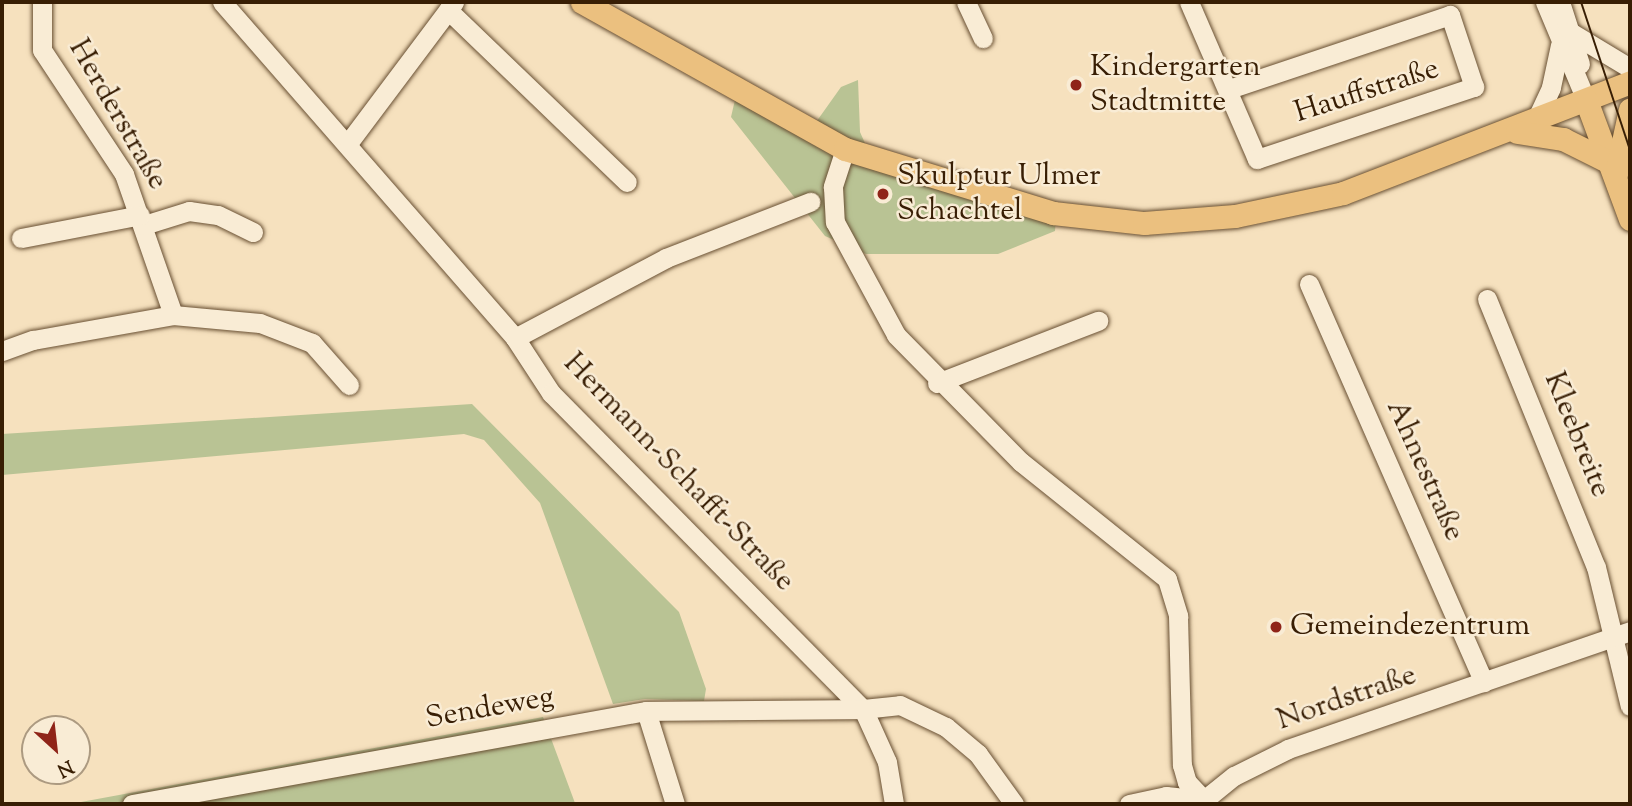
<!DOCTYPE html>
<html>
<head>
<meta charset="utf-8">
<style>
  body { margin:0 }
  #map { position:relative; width:1632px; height:806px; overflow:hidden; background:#f6e1be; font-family:"Sorts Mill Goudy",serif }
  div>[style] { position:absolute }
  .green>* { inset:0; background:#b9c394 }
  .roads { filter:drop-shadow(0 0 2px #684f32) drop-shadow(0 0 2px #684f32) }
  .minor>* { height:19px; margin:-9.5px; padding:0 9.5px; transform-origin:9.5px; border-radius:9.5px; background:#f9ecd5 }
  .major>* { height:23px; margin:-11.5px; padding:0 11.5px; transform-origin:11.5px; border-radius:11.5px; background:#ebc07f }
  .tram>* { height:2px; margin:-1px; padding:0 1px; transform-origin:1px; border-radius:1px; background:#381e04 }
  .dots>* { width:19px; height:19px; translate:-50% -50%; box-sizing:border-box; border:4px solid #f9ecd5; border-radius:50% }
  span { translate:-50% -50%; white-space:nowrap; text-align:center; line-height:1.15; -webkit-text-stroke:5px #f9ecd5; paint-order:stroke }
  .poi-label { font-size:30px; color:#381e04 }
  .left { translate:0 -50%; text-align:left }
  .street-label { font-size:30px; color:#381e04 }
  .frame { position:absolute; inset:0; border:4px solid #381e04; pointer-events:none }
  .north { position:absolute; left:21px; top:715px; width:70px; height:70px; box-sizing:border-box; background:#f9ecd5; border:2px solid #ac9a81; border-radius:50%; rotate:153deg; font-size:19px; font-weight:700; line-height:28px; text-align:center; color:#381e04 }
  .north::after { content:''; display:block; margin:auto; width:24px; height:32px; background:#8f2418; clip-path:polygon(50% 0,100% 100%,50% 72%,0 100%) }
</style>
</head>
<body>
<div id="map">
  <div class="green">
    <i style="clip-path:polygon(858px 80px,860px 132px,868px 150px,1057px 206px,1055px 231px,998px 254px,866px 254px,825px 236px,731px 117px,738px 87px,814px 125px,841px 87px)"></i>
    <i style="clip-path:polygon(472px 404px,679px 612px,706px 689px,704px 701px,645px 699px,613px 704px,540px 503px,484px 440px,464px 434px,2px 475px,2px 434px)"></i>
    <i style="clip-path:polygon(543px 717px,575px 803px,59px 804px,81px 802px)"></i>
  </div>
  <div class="roads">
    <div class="minor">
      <i style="left:42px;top:2px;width:48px;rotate:90deg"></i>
      <i style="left:42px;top:50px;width:149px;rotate:56.5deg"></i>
      <i style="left:124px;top:174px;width:149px;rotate:70.8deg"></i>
      <i style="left:222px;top:2px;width:446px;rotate:48.9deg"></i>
      <i style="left:515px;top:338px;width:66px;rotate:56.8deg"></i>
      <i style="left:551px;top:393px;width:444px;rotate:45.4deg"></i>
      <i style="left:863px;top:709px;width:37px;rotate:-6deg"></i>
      <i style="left:900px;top:705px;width:51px;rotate:25.6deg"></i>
      <i style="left:946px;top:727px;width:42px;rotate:40.2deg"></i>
      <i style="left:978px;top:754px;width:62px;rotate:54.2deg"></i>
      <i style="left:966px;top:2px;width:40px;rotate:65deg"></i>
      <i style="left:1189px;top:2px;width:171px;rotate:66.6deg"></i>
      <i style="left:1257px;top:159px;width:229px;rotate:-18.4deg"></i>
      <i style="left:1474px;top:87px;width:76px;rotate:-108.4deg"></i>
      <i style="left:1450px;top:15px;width:233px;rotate:161.5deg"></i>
      <i style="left:1545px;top:2px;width:106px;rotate:67.3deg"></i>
      <i style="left:1560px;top:2px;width:65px;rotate:72.1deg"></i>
      <i style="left:448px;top:10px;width:248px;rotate:43.9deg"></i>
      <i style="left:1570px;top:32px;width:70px;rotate:31deg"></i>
      <i style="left:1535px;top:122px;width:38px;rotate:-65deg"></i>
      <i style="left:1551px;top:87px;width:43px;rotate:-77.9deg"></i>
      <i style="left:349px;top:142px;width:175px;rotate:-53.1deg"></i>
      <i style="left:845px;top:149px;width:40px;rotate:108deg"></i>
      <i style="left:833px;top:187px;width:35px;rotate:87deg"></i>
      <i style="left:835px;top:222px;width:128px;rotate:61.6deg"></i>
      <i style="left:896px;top:335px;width:178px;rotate:45.5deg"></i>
      <i style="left:1021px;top:462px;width:187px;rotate:38.7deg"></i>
      <i style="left:1167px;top:579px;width:39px;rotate:73deg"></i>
      <i style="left:1178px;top:616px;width:149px;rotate:88.5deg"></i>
      <i style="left:1182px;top:765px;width:18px;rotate:74deg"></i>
      <i style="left:1187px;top:782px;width:25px;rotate:47deg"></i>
      <i style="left:144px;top:225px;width:47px;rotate:-17.3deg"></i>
      <i style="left:189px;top:211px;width:29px;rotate:8deg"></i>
      <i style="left:218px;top:215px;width:39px;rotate:26deg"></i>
      <i style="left:21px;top:238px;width:121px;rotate:-10.9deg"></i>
      <i style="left:1309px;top:284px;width:435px;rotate:66.3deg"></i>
      <i style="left:1487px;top:299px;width:289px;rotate:67.9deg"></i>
      <i style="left:1596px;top:567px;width:143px;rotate:76.3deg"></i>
      <i style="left:515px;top:338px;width:171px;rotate:-27.9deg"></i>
      <i style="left:666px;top:258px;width:155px;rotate:-21.3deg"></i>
      <i style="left:2px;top:351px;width:33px;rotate:-20deg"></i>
      <i style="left:33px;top:340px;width:142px;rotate:-10.1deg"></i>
      <i style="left:173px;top:315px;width:87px;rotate:5.3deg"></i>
      <i style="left:260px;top:323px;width:56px;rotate:21deg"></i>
      <i style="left:312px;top:343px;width:56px;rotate:48.6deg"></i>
      <i style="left:937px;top:383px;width:173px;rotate:-21.1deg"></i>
      <i style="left:646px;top:711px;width:97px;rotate:72.7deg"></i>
      <i style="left:132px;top:804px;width:522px;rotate:-10.26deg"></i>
      <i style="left:646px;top:711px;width:217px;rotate:-0.5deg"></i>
      <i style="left:863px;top:709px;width:58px;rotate:65.6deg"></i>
      <i style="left:887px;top:762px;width:43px;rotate:80.5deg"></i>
      <i style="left:1129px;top:804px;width:38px;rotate:-12deg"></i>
      <i style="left:1166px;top:796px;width:38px;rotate:6deg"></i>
      <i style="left:1204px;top:800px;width:38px;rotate:-39deg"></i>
      <i style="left:1234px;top:776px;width:60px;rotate:-26.6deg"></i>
      <i style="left:1288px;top:749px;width:362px;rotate:-19deg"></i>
    </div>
    <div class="major">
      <i style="left:582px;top:2px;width:301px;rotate:29.2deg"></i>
      <i style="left:845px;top:149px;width:218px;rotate:17.1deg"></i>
      <i style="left:1053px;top:213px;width:92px;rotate:6.3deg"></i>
      <i style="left:1144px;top:223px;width:91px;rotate:-4.4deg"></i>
      <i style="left:1235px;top:216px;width:110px;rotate:-12deg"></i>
      <i style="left:1343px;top:193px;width:308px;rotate:-21.1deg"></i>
      <i style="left:1586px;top:100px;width:127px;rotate:69.7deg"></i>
      <i style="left:1517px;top:132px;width:47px;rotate:8.7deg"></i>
      <i style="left:1563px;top:139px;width:51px;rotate:26.6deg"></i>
      <i style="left:1616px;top:174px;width:66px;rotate:-77.8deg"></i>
    </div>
  </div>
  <div class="tram">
    <i style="left:1581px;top:2px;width:156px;rotate:71.7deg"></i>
  </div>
  <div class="dots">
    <i style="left:1076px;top:85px;background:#8f2418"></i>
    <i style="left:883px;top:194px;background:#8f2418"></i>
    <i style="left:1276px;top:627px;background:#8f2418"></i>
  </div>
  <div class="poi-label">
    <span class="left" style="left:1090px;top:85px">Kindergarten<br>Stadtmitte</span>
    <span class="left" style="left:897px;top:194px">Skulptur Ulmer<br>Schachtel</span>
    <span class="left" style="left:1290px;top:627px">Gemeindezentrum</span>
  </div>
  <div class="street-label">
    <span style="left:1367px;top:92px;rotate:-18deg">Hauffstraße</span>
    <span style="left:117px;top:115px;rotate:60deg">Herderstraße</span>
    <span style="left:1576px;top:435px;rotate:68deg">Kleebreite</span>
    <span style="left:1424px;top:471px;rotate:66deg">Ahnestraße</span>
    <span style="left:678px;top:473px;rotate:46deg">Hermann-Schafft-Straße</span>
    <span style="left:1347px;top:699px;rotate:-19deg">Nordstraße</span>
    <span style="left:490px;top:709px;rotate:-10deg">Sendeweg</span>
  </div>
  <div class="frame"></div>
  <div class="north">N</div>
</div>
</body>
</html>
